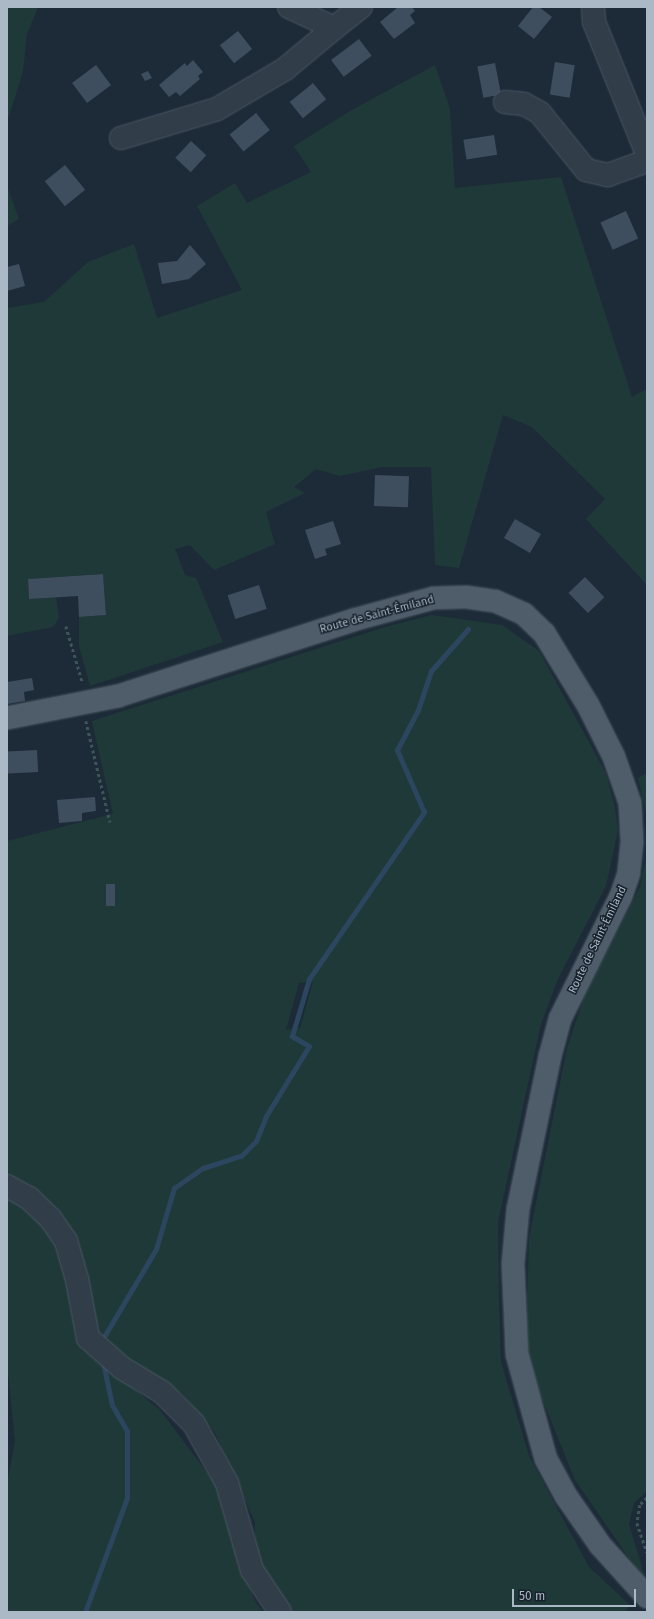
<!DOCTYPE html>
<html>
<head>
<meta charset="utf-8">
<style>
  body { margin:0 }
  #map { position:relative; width:654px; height:1619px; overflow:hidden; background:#1d2b38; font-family:"Fira Sans",sans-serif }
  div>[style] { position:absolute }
  .green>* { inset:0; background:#1f3939 }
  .stream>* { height:5px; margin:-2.5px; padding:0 2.5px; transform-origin:2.5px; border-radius:2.5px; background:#2d465f }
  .building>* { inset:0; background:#3e4e5e; transform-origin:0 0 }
  .path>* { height:2.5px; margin-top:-1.25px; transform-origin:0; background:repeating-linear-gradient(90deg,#3d5657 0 3px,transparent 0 6px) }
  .roads { filter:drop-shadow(0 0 1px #4c5864) drop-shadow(0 0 1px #4c5864) }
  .minor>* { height:22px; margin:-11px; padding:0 11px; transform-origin:11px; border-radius:11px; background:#313d49 }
  .major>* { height:22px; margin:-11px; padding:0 11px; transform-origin:11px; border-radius:11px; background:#4f5c69 }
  span { translate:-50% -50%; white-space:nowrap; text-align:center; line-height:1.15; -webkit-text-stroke:3px #17222d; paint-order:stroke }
  .street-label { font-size:11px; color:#abb8c6 }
  .frame { position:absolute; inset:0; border:8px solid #abb8c6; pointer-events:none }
  .scale { position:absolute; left:512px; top:1589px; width:124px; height:18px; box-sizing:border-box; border:2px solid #abb8c6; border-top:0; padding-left:5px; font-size:12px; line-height:14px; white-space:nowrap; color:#abb8c6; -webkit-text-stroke:3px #17222d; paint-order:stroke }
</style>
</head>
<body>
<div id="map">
  <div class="green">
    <i style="clip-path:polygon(7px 7px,38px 7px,27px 34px,23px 72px,7px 122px)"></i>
    <i style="clip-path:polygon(435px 65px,450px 109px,455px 188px,561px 177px,632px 397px,647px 389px,647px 585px,586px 519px,605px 499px,532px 427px,503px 415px,459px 568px,435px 565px,431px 467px,382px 467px,340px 476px,316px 469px,294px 487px,305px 493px,266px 512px,275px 544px,214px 570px,190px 545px,175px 549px,185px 575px,196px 578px,223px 642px,90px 686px,79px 646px,79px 617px,106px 615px,103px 574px,28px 579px,29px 599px,56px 597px,59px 618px,53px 627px,7px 636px,7px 308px,44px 302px,88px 262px,134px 244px,157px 318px,242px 290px,197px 206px,235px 183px,247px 203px,311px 172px,294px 146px,350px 111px)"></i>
    <i style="clip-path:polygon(7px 186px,19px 219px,7px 226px)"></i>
    <i style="clip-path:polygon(evenodd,432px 615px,502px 625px,539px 651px,606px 773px,615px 807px,618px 830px,606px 886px,558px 979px,541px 1024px,498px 1222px,499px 1303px,501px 1362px,529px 1456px,589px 1567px,630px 1605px,626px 1612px,288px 1612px,254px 1553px,255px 1522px,215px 1433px,181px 1393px,138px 1368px,97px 1336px,30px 1187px,7px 1174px,7px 841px,113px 814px,92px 721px,385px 627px,432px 615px,313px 982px,300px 1028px,286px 1030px,299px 983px,313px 982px)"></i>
    <i style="clip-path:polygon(647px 773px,647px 818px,638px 778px)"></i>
    <i style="clip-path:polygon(647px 853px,647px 1491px,634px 1503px,629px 1524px,647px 1584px,575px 1480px,536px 1384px,526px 1344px,529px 1238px,567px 1048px,586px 991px,640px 887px)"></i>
    <i style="clip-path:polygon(7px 1198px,17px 1202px,42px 1225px,56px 1246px,66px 1276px,80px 1345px,160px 1410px,220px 1490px,240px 1564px,255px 1601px,263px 1612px,7px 1612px,7px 1484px,15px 1441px,7px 1363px)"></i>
  </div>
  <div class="stream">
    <i style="left:105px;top:1335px;width:100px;rotate:-59.3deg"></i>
    <i style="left:156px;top:1249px;width:64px;rotate:-73.6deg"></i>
    <i style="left:174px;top:1188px;width:35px;rotate:-35deg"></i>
    <i style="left:203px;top:1168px;width:40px;rotate:-18deg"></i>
    <i style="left:241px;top:1156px;width:21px;rotate:-45deg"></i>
    <i style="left:256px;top:1141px;width:27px;rotate:-68deg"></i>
    <i style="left:266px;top:1116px;width:82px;rotate:-58.4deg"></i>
    <i style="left:309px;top:1046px;width:20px;rotate:-150deg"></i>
    <i style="left:292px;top:1036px;width:59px;rotate:-73.4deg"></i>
    <i style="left:309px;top:979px;width:203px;rotate:-55.4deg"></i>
    <i style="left:424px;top:812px;width:68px;rotate:-113.5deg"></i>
    <i style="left:397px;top:750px;width:45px;rotate:-62.3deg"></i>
    <i style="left:418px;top:710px;width:41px;rotate:-71.6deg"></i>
    <i style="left:431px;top:671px;width:56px;rotate:-48.6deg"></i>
    <i style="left:85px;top:1612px;width:121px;rotate:-69.8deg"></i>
    <i style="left:127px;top:1498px;width:67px;rotate:-90deg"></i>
    <i style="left:127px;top:1431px;width:30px;rotate:-120deg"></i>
    <i style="left:112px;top:1405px;width:40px;rotate:-102deg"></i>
  </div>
  <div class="building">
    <i style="clip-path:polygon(398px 7px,412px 7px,415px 11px,410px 15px,415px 23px,394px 39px,380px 22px)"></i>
    <i style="clip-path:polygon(533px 7px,539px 7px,552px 17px,534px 39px,518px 26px)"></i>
    <i style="left:238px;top:31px;width:23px;height:23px;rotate:52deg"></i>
    <i style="left:359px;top:39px;width:21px;height:35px;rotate:53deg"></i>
    <i style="clip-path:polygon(193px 60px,203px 72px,198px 76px,200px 79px,180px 96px,176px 92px,169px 97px,159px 85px,185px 63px,187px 66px)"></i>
    <i style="left:555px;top:62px;width:20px;height:33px;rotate:9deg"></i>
    <i style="left:495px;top:63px;width:32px;height:18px;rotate:79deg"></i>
    <i style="left:96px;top:65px;width:25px;height:30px;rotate:53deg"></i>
    <i style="clip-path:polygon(148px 71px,152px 78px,145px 81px,141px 74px)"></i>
    <i style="left:313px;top:83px;width:21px;height:30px;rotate:51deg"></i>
    <i style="left:256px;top:113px;width:22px;height:34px;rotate:51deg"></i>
    <i style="left:494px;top:135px;width:20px;height:31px;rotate:81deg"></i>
    <i style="left:191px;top:141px;width:21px;height:23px;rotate:43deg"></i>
    <i style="left:65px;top:165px;width:32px;height:26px;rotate:51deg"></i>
    <i style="left:626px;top:211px;width:30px;height:28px;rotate:66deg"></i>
    <i style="clip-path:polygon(190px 245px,206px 264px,189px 279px,162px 284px,158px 263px,177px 261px)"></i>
    <i style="clip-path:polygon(19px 264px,25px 286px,7px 291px,7px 267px)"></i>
    <i style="left:375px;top:475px;width:34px;height:31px;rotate:2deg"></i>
    <i style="left:515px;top:519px;width:30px;height:22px;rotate:30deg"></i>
    <i style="clip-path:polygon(333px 521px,341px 544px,325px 549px,327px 555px,315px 559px,305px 530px)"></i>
    <i style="clip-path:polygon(103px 574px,106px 615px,79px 617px,78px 596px,29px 599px,28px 579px)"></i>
    <i style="left:585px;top:577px;width:28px;height:23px;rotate:46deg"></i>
    <i style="left:259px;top:585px;width:25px;height:33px;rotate:72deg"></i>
    <i style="clip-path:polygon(32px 678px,34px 690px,24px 692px,25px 701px,7px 704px,7px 682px)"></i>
    <i style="left:37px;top:750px;width:22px;height:30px;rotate:87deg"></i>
    <i style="clip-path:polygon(95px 797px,96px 811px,82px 813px,82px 821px,59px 823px,57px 800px)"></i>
    <i style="left:106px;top:884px;width:9px;height:22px"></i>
  </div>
  <div class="path">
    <i style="left:66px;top:626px;width:60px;rotate:73.7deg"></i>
    <i style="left:86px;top:721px;width:104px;rotate:76.6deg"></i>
    <i style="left:647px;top:1498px;width:10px;rotate:135deg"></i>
    <i style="left:640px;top:1505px;width:18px;rotate:99deg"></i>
    <i style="left:637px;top:1523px;width:31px;rotate:71deg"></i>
  </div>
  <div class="roads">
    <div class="minor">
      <i style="left:289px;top:7px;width:50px;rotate:25deg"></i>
      <i style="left:334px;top:28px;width:34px;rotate:-38deg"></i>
      <i style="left:593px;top:7px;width:15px;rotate:86deg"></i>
      <i style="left:594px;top:22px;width:142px;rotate:68.1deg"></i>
      <i style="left:505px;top:102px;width:19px;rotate:6deg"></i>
      <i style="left:524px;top:104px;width:18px;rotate:29deg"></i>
      <i style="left:540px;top:113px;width:73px;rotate:51.1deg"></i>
      <i style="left:586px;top:170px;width:23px;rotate:13deg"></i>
      <i style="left:608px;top:175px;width:41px;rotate:-19.7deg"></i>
      <i style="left:121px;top:138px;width:100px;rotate:-16.8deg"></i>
      <i style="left:217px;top:109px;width:79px;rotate:-30.5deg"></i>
      <i style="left:285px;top:69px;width:64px;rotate:-39.9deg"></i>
      <i style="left:7px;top:1186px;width:25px;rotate:29deg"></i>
      <i style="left:29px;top:1198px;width:29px;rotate:44deg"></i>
      <i style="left:50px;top:1218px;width:28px;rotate:55deg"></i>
      <i style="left:66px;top:1241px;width:40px;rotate:74deg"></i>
      <i style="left:77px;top:1279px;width:60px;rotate:79.4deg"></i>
      <i style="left:88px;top:1338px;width:45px;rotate:41.4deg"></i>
      <i style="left:122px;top:1368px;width:47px;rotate:31deg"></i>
      <i style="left:162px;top:1392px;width:45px;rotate:45deg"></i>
      <i style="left:194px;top:1424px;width:68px;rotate:60.8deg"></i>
      <i style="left:227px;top:1483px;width:91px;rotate:74deg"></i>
      <i style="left:252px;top:1570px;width:50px;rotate:56.3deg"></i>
    </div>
    <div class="major">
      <i style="left:7px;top:718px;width:113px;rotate:-11.2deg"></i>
      <i style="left:118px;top:696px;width:247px;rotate:-17.9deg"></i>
      <i style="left:353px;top:620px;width:84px;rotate:-15.2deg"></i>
      <i style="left:434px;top:598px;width:32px;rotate:-2deg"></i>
      <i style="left:466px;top:597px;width:29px;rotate:8deg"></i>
      <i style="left:495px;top:601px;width:32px;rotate:24deg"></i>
      <i style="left:524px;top:614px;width:28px;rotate:44deg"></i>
      <i style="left:544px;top:633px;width:84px;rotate:58.6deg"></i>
      <i style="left:588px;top:705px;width:58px;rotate:63.4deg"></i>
      <i style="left:614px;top:757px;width:49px;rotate:70.8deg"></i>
      <i style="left:630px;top:803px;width:39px;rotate:87deg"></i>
      <i style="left:632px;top:842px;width:31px;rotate:96deg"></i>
      <i style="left:629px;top:873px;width:24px;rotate:109deg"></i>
      <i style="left:621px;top:896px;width:137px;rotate:116.4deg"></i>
      <i style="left:560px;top:1019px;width:38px;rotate:105deg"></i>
      <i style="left:550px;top:1056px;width:156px;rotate:101.8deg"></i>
      <i style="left:518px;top:1209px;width:55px;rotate:95.2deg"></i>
      <i style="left:513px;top:1264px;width:90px;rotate:87.5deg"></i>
      <i style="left:517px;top:1354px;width:109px;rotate:74.6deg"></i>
      <i style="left:546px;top:1459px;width:42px;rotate:61.6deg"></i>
      <i style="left:566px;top:1496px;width:60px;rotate:55.2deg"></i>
      <i style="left:600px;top:1545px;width:70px;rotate:47.9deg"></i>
    </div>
  </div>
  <div class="street-label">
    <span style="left:377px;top:615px;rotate:-15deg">Route de Saint-Émiland</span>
    <span style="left:598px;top:940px;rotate:-64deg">Route de Saint-Émiland</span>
  </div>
  <div class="frame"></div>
  <div class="scale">50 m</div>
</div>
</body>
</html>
